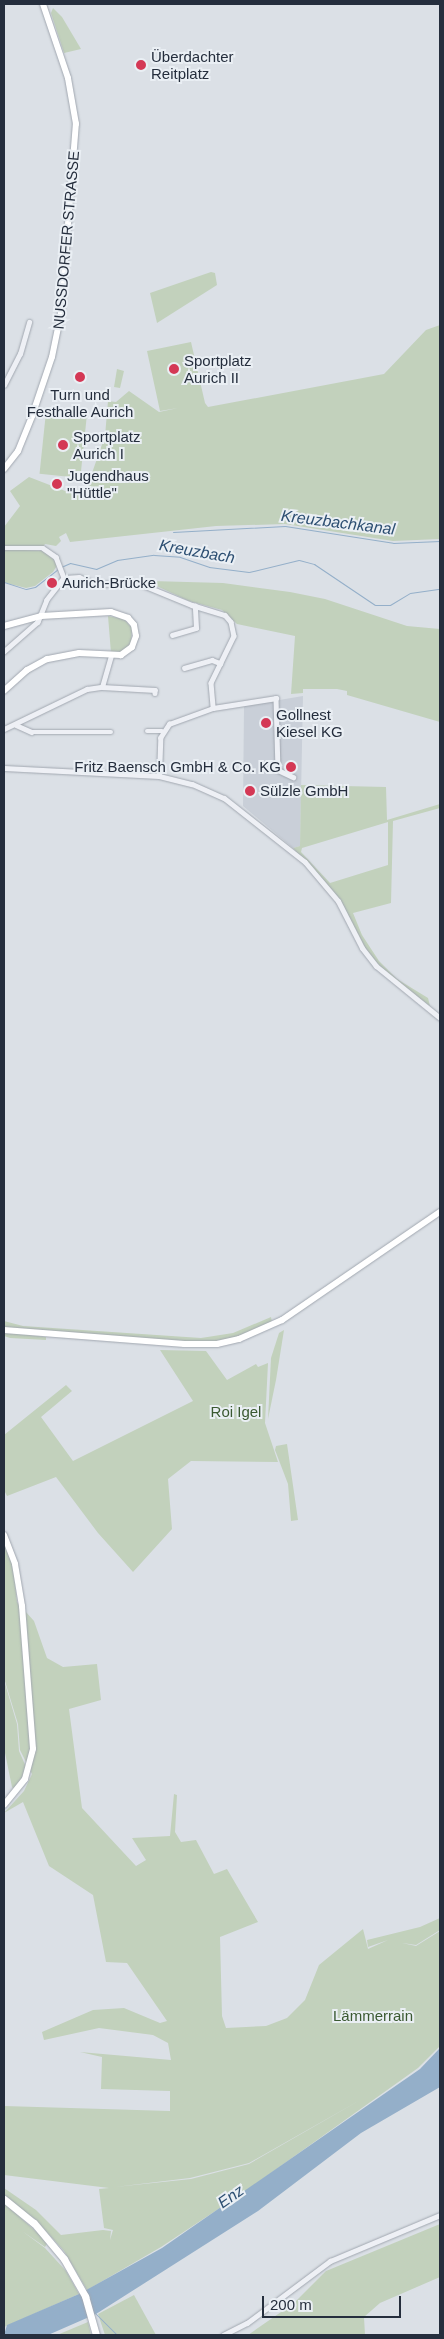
<!DOCTYPE html>
<html>
<head>
<meta charset="utf-8">
<style>
  body { margin:0 }
  #map { position:relative; width:444px; height:2339px; overflow:hidden; background:#dbe0e6; font-family:Helvetica,sans-serif }
  div>[style] { position:absolute }
  .built>* { inset:0; background:#c9cfd8 }
  .green>* { inset:0; background:#c2d1bc; transform-origin:0 0 }
  .water>* { inset:0; background:#94afc9 }
  .stream>* { height:1px; margin:-0.5px; padding:0 0.5px; transform-origin:0.5px; border-radius:0.5px; background:#94afc9 }
  .roads { filter:drop-shadow(0 0 1px #a1a7b0) drop-shadow(0 0 1px #a1a7b0) }
  .minor>* { height:4.5px; margin:-2.25px; padding:0 2.25px; transform-origin:2.25px; border-radius:2.25px; background:#eef0f5 }
  .tertiary>* { height:5px; margin:-2.5px; padding:0 2.5px; transform-origin:2.5px; border-radius:2.5px; background:#eef0f5 }
  .secondary>* { height:6px; margin:-3px; padding:0 3px; transform-origin:3px; border-radius:3px; background:#fff }
  .primary>* { height:7px; margin:-3.5px; padding:0 3.5px; transform-origin:3.5px; border-radius:3.5px; background:#fff }
  .dots>* { width:14px; height:14px; translate:-50% -50%; box-sizing:border-box; border:2px solid #eaeff4; border-radius:50% }
  span { translate:-50% -50%; white-space:nowrap; text-align:center; line-height:1.15; -webkit-text-stroke:4px #eaeff4; paint-order:stroke }
  .poi-label { font-size:15px; color:#252e3d }
  .left { translate:0 -50%; text-align:left }
  .right { translate:-100% -50%; text-align:right }
  .street-label { font-size:15px; color:#252e3d }
  .park-label { font-size:15px; color:#3a5931 }
  .water-label { font-size:16px; color:#2d4f72; font-style:italic }
  .frame { position:absolute; inset:0; border:5px solid #252e3d; pointer-events:none }
  .scale { position:absolute; left:262px; top:2296px; width:139px; height:22px; box-sizing:border-box; border:2px solid #252e3d; border-top:0; padding-left:6px; font-size:15px; line-height:18px; white-space:nowrap; color:#252e3d; -webkit-text-stroke:4px #eaeff4; paint-order:stroke }
</style>
</head>
<body>
<div id="map">
  <div class="built">
    <i style="clip-path:polygon(303px 696px,300px 846px,293px 848px,243px 806px,244px 706px)"></i>
  </div>
  <div class="green">
    <i style="clip-path:polygon(53px 8px,62px 17px,81px 49px,64px 53px,51px 13px)"></i>
    <i style="clip-path:polygon(211px 272px,215px 273px,217px 285px,157px 323px,150px 293px)"></i>
    <i style="clip-path:polygon(440px 325px,440px 539px,393px 541px,285px 524px,216px 526px,70px 542px,66px 533px,59px 537px,61px 541px,56px 546px,45px 544px,43px 547px,4px 547px,4px 527px,20px 506px,10px 491px,29px 477px,73px 494px,86px 490px,105px 436px,108px 401px,116px 402px,129px 391px,159px 412px,178px 408px,160px 411px,147px 351px,191px 342px,205px 403px,208px 407px,384px 374px,426px 330px)"></i>
    <i style="clip-path:polygon(117px 369px,124px 371px,120px 388px,114px 387px)"></i>
    <i style="left:46px;top:412px;width:41px;height:62px;rotate:6deg"></i>
    <i style="clip-path:polygon(4px 549px,44px 551px,58px 564px,53px 572px,35px 586px,26px 588px,10px 584px,4px 582px)"></i>
    <i style="clip-path:polygon(151px 581px,223px 583px,290px 592px,325px 599px,407px 626px,440px 629px,440px 722px,347px 695px,347px 691px,337px 689px,303px 689px,303px 693px,291px 694px,295px 636px,237px 624px,222px 610px,189px 601px,148px 582px)"></i>
    <i style="clip-path:polygon(108px 616px,124px 619px,132px 628px,131px 644px,121px 652px,111px 653px)"></i>
    <i style="clip-path:polygon(evenodd,301px 785px,386px 787px,387px 820px,440px 804px,440px 808px,393px 821px,391px 903px,353px 913px,362px 935px,379px 961px,397px 979px,428px 998px,430px 1006px,391px 978px,367px 953px,344px 909px,293px 848px,300px 846px,301px 785px,388px 822px,388px 865px,330px 883px,301px 852px,302px 848px,388px 822px)"></i>
    <i style="clip-path:polygon(271px 1317px,272px 1322px,237px 1338px,202px 1343px,4px 1328px,4px 1321px,23px 1326px,201px 1338px,233px 1333px)"></i>
    <i style="clip-path:polygon(284px 1330px,276px 1380px,268px 1419px,271px 1358px,279px 1333px)"></i>
    <i style="clip-path:polygon(4px 1332px,46px 1337px,46px 1340px,10px 1338px,4px 1336px)"></i>
    <i style="clip-path:polygon(160px 1350px,206px 1351px,227px 1380px,256px 1364px,258px 1367px,268px 1363px,265px 1423px,278px 1462px,191px 1461px,168px 1479px,172px 1529px,133px 1572px,98px 1533px,56px 1477px,7px 1496px,4px 1490px,4px 1435px,66px 1385px,72px 1391px,41px 1417px,73px 1461px,193px 1401px)"></i>
    <i style="clip-path:polygon(287px 1444px,298px 1520px,291px 1521px,288px 1484px,275px 1450px,276px 1446px)"></i>
    <i style="clip-path:polygon(evenodd,4px 1542px,13px 1564px,17px 1602px,34px 1621px,47px 1658px,63px 1667px,97px 1664px,101px 1700px,69px 1709px,82px 1808px,136px 1866px,146px 1860px,132px 1838px,170px 1836px,174px 1794px,177px 1795px,175px 1832px,181px 1842px,196px 1840px,214px 1874px,227px 1869px,258px 1922px,220px 1937px,222px 2016px,226px 2028px,266px 2026px,287px 2018px,305px 2000px,319px 1965px,363px 1929px,368px 1949px,388px 1940px,368px 1947px,367px 1940px,420px 1927px,440px 1918px,440px 1930px,416px 1945px,402px 1943px,416px 1946px,440px 1931px,440px 2046px,418px 2068px,247px 2190px,161px 2247px,87px 2290px,64px 2251px,35px 2219px,4px 2197px,4px 2188px,36px 2210px,61px 2235px,103px 2230px,111px 2231px,110px 2240px,113px 2230px,104px 2228px,99px 2189px,109px 2188px,4px 2175px,4px 2106px,170px 2111px,170px 2091px,101px 2089px,102px 2057px,80px 2052px,171px 2060px,168px 2043px,153px 2035px,99px 2028px,44px 2040px,42px 2032px,93px 2010px,124px 2008px,160px 2023px,167px 2021px,127px 1963px,106px 1962px,93px 1895px,49px 1866px,23px 1802px,4px 1813px,24px 1791px,32px 1774px,20px 1750px,18px 1724px,4px 1678px,4px 1542px,362px 2099px,249px 2164px,191px 2179px,115px 2187px,190px 2178px,249px 2163px,362px 2099px)"></i>
    <i style="clip-path:polygon(4px 1680px,17px 1724px,19px 1751px,27px 1769px,15px 1790px,12px 1787px,4px 1748px)"></i>
    <i style="clip-path:polygon(4px 2203px,48px 2242px,45px 2247px,22px 2231px,45px 2248px,66px 2271px,79px 2294px,4px 2327px)"></i>
    <i style="clip-path:polygon(440px 2224px,440px 2277px,380px 2303px,364px 2317px,365px 2335px,248px 2335px,294px 2303px,326px 2271px)"></i>
    <i style="clip-path:polygon(134px 2295px,156px 2335px,105px 2335px,98px 2314px)"></i>
    <i style="clip-path:polygon(88px 2322px,91px 2335px,57px 2335px)"></i>
  </div>
  <div class="water">
    <i style="clip-path:polygon(440px 2048px,440px 2087px,361px 2133px,258px 2211px,96px 2314px,48px 2335px,4px 2335px,7px 2325px,79px 2294px,162px 2248px,420px 2069px)"></i>
  </div>
  <div class="stream">
    <i style="left:173px;top:532px;width:112px;rotate:-3.1deg"></i>
    <i style="left:285px;top:526px;width:109px;rotate:8.9deg"></i>
    <i style="left:393px;top:543px;width:47px;rotate:-2.4deg"></i>
    <i style="left:61px;top:567px;width:10px;rotate:-24deg"></i>
    <i style="left:70px;top:563px;width:27px;rotate:13deg"></i>
    <i style="left:96px;top:569px;width:23px;rotate:-23deg"></i>
    <i style="left:117px;top:560px;width:37px;rotate:-8deg"></i>
    <i style="left:154px;top:555px;width:26px;rotate:4deg"></i>
    <i style="left:180px;top:557px;width:31px;rotate:19deg"></i>
    <i style="left:209px;top:567px;width:40px;rotate:7.1deg"></i>
    <i style="left:249px;top:572px;width:51px;rotate:-13.5deg"></i>
    <i style="left:299px;top:560px;width:16px;rotate:15deg"></i>
    <i style="left:314px;top:564px;width:73px;rotate:33.9deg"></i>
    <i style="left:375px;top:605px;width:15px"></i>
    <i style="left:390px;top:605px;width:23px;rotate:-31deg"></i>
    <i style="left:410px;top:593px;width:30px;rotate:-8deg"></i>
    <i style="left:4px;top:582px;width:23px;rotate:18deg"></i>
    <i style="left:26px;top:589px;width:9px;rotate:-13deg"></i>
    <i style="left:35px;top:587px;width:29px;rotate:-38deg"></i>
    <i style="left:95px;top:2313px;width:31px;rotate:45deg"></i>
  </div>
  <div class="roads">
    <div class="minor">
      <i style="left:4px;top:385px;width:35px;rotate:-63deg"></i>
      <i style="left:20px;top:354px;width:33px;rotate:-74deg"></i>
      <i style="left:4px;top:548px;width:39px"></i>
      <i style="left:43px;top:548px;width:16px;rotate:35deg"></i>
      <i style="left:56px;top:557px;width:22px;rotate:69deg"></i>
      <i style="left:64px;top:578px;width:28px;rotate:128deg"></i>
      <i style="left:47px;top:600px;width:24px;rotate:112deg"></i>
      <i style="left:38px;top:622px;width:45px;rotate:138.6deg"></i>
      <i style="left:64px;top:578px;width:15px;rotate:-4deg"></i>
      <i style="left:79px;top:577px;width:19px;rotate:21deg"></i>
      <i style="left:97px;top:584px;width:41px;rotate:-1.4deg"></i>
      <i style="left:138px;top:583px;width:58px;rotate:22.2deg"></i>
      <i style="left:192px;top:605px;width:34px;rotate:17deg"></i>
      <i style="left:225px;top:615px;width:9px;rotate:49deg"></i>
      <i style="left:231px;top:622px;width:14px;rotate:78deg"></i>
      <i style="left:234px;top:636px;width:52px;rotate:116.1deg"></i>
      <i style="left:211px;top:683px;width:25px;rotate:85deg"></i>
      <i style="left:172px;top:635px;width:25px;rotate:-16deg"></i>
      <i style="left:196px;top:628px;width:22px;rotate:-93deg"></i>
      <i style="left:184px;top:668px;width:29px;rotate:-16deg"></i>
      <i style="left:212px;top:660px;width:9px;rotate:21deg"></i>
      <i style="left:102px;top:687px;width:53px;rotate:3.2deg"></i>
      <i style="left:155px;top:690px;width:3px;rotate:90deg"></i>
      <i style="left:16px;top:725px;width:17px;rotate:24deg"></i>
      <i style="left:32px;top:732px;width:79px"></i>
      <i style="left:4px;top:729px;width:92px;rotate:-25.7deg"></i>
      <i style="left:87px;top:689px;width:15px;rotate:-8deg"></i>
      <i style="left:102px;top:687px;width:32px;rotate:-74deg"></i>
      <i style="left:147px;top:731px;width:15px"></i>
      <i style="left:159px;top:776px;width:38px;rotate:-88deg"></i>
      <i style="left:160px;top:738px;width:17px;rotate:-57deg"></i>
      <i style="left:169px;top:724px;width:47px;rotate:-20deg"></i>
      <i style="left:213px;top:708px;width:64px;rotate:-9deg"></i>
      <i style="left:276px;top:698px;width:72px;rotate:88.4deg"></i>
      <i style="left:278px;top:770px;width:17px;rotate:25deg"></i>
    </div>
    <div class="tertiary">
      <i style="left:4px;top:768px;width:155px;rotate:3deg"></i>
      <i style="left:159px;top:776px;width:34px;rotate:14deg"></i>
      <i style="left:192px;top:784px;width:35px;rotate:24deg"></i>
      <i style="left:224px;top:798px;width:103px;rotate:38.3deg"></i>
      <i style="left:305px;top:862px;width:51px;rotate:49.8deg"></i>
      <i style="left:338px;top:901px;width:53px;rotate:62.9deg"></i>
      <i style="left:362px;top:948px;width:23px;rotate:52deg"></i>
      <i style="left:376px;top:966px;width:82px;rotate:39.1deg"></i>
      <i style="left:223px;top:2335px;width:27px;rotate:-27deg"></i>
      <i style="left:247px;top:2323px;width:104px;rotate:-36.8deg"></i>
      <i style="left:330px;top:2261px;width:119px;rotate:-22.7deg"></i>
    </div>
    <div class="secondary">
      <i style="left:4px;top:469px;width:23px;rotate:-52deg"></i>
      <i style="left:18px;top:451px;width:38px;rotate:-68deg"></i>
      <i style="left:32px;top:416px;width:62px;rotate:-71.3deg"></i>
      <i style="left:52px;top:357px;width:45px;rotate:-78.4deg"></i>
      <i style="left:61px;top:313px;width:190px;rotate:-85.5deg"></i>
      <i style="left:76px;top:124px;width:47px;rotate:-99.9deg"></i>
      <i style="left:68px;top:78px;width:78px;rotate:-108.7deg"></i>
      <i style="left:4px;top:626px;width:38px;rotate:-15deg"></i>
      <i style="left:41px;top:616px;width:70px;rotate:-3.3deg"></i>
      <i style="left:111px;top:612px;width:18px;rotate:19deg"></i>
      <i style="left:128px;top:618px;width:9px;rotate:49deg"></i>
      <i style="left:134px;top:625px;width:11px;rotate:80deg"></i>
      <i style="left:136px;top:636px;width:12px;rotate:110deg"></i>
      <i style="left:132px;top:647px;width:14px;rotate:144deg"></i>
      <i style="left:121px;top:655px;width:42px;rotate:-177.3deg"></i>
      <i style="left:79px;top:653px;width:33px;rotate:169deg"></i>
      <i style="left:47px;top:659px;width:23px;rotate:151deg"></i>
      <i style="left:27px;top:670px;width:31px;rotate:138deg"></i>
      <i style="left:4px;top:1330px;width:181px;rotate:4.4deg"></i>
      <i style="left:184px;top:1344px;width:33px"></i>
      <i style="left:217px;top:1344px;width:23px;rotate:-13deg"></i>
      <i style="left:239px;top:1339px;width:47px;rotate:-23.8deg"></i>
      <i style="left:282px;top:1320px;width:191px;rotate:-34.4deg"></i>
      <i style="left:4px;top:1535px;width:31px;rotate:69deg"></i>
      <i style="left:15px;top:1564px;width:43px;rotate:80.5deg"></i>
      <i style="left:22px;top:1606px;width:143px;rotate:85.6deg"></i>
      <i style="left:33px;top:1749px;width:31px;rotate:105deg"></i>
      <i style="left:25px;top:1779px;width:33px;rotate:129deg"></i>
    </div>
    <div class="primary">
      <i style="left:4px;top:2199px;width:38px;rotate:39deg"></i>
      <i style="left:34px;top:2223px;width:47px;rotate:50.2deg"></i>
      <i style="left:64px;top:2259px;width:43px;rotate:60.4deg"></i>
      <i style="left:85px;top:2296px;width:41px;rotate:74.2deg"></i>
    </div>
  </div>
  <div class="dots">
    <i style="left:141px;top:65px;background:#d43855"></i>
    <i style="left:174px;top:369px;background:#d43855"></i>
    <i style="left:80px;top:377px;background:#d43855"></i>
    <i style="left:63px;top:445px;background:#d43855"></i>
    <i style="left:57px;top:484px;background:#d43855"></i>
    <i style="left:52px;top:583px;background:#d43855"></i>
    <i style="left:266px;top:723px;background:#d43855"></i>
    <i style="left:291px;top:767px;background:#d43855"></i>
    <i style="left:250px;top:791px;background:#d43855"></i>
  </div>
  <div class="poi-label">
    <span class="left" style="left:151px;top:65px">Überdachter<br>Reitplatz</span>
    <span class="left" style="left:184px;top:369px">Sportplatz<br>Aurich II</span>
    <span style="left:80px;top:403px">Turn und<br>Festhalle Aurich</span>
    <span class="left" style="left:73px;top:445px">Sportplatz<br>Aurich I</span>
    <span class="left" style="left:67px;top:484px">Jugendhaus<br>"Hüttle"</span>
    <span class="left" style="left:62px;top:583px">Aurich-Brücke</span>
    <span class="left" style="left:276px;top:723px">Gollnest<br>Kiesel KG</span>
    <span class="right" style="left:281px;top:767px">Fritz Baensch GmbH &amp; Co. KG</span>
    <span class="left" style="left:260px;top:791px">Sülzle GmbH</span>
  </div>
  <div class="street-label">
    <span style="left:66px;top:240px;rotate:-85deg">NUSSDORFER STRASSE</span>
  </div>
  <div class="park-label">
    <span style="left:236px;top:1412px">Roi Igel</span>
    <span style="left:373px;top:2016px">Lämmerrain</span>
  </div>
  <div class="water-label">
    <span style="left:338px;top:523px;rotate:7deg">Kreuzbachkanal</span>
    <span style="left:197px;top:552px;rotate:10deg">Kreuzbach</span>
    <span style="left:231px;top:2197px;rotate:-35deg">Enz</span>
  </div>
  <div class="frame"></div>
  <div class="scale">200 m</div>
</div>
</body>
</html>
